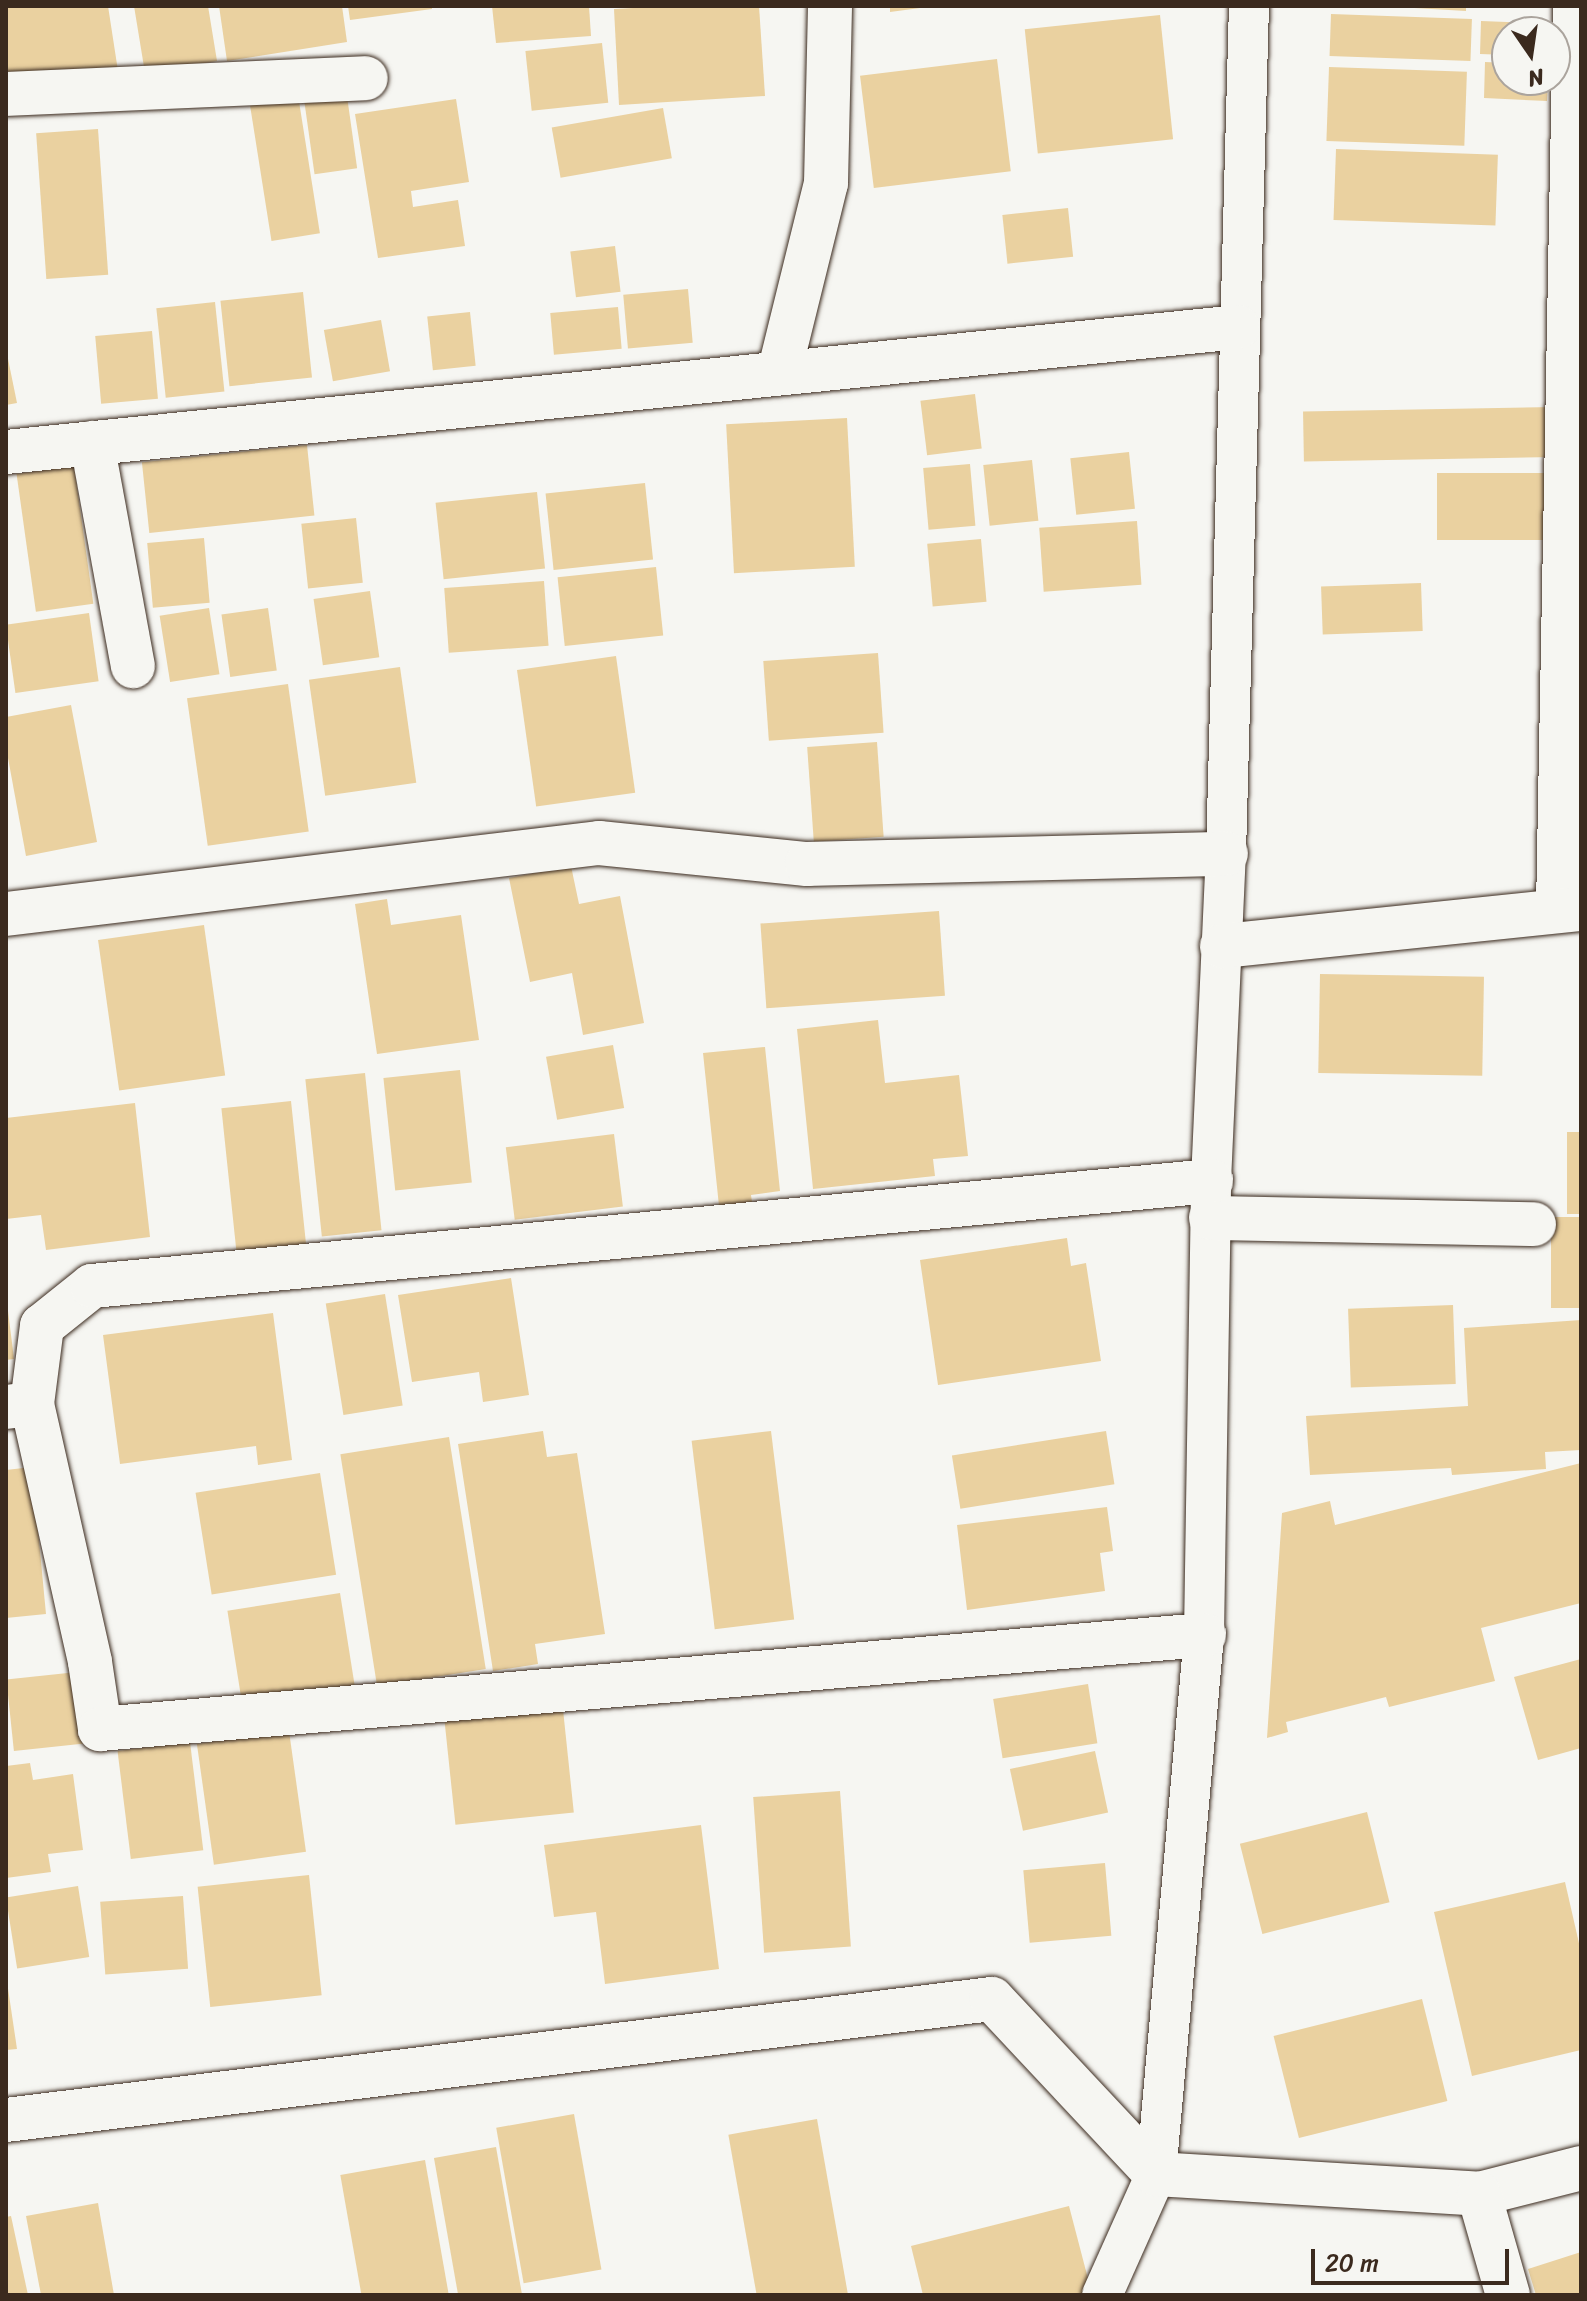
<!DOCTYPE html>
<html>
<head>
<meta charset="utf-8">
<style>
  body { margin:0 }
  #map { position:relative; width:1587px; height:2301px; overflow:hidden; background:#f6f6f2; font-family:Sriracha,sans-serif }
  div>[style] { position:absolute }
  .building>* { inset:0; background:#ead1a0; transform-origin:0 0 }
  .roads { filter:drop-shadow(0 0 2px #3b2a1e) drop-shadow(0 0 2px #3b2a1e) }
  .service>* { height:40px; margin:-20px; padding:0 20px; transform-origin:20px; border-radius:20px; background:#f6f6f2 }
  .minor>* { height:44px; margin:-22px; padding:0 22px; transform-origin:22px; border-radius:22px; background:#f6f6f2 }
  span { translate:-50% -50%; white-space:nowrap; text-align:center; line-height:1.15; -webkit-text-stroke:6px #f6f6f2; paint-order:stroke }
  .frame { position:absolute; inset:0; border:8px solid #3b2a1e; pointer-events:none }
  .north { position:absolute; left:1491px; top:16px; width:80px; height:80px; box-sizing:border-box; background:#f6f6f2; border:2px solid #aba49d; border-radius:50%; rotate:167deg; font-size:22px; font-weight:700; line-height:32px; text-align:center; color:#3b2a1e }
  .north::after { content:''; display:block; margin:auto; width:28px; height:36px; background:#3b2a1e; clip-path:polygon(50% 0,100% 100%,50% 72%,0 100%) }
  .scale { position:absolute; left:1311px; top:2249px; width:198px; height:36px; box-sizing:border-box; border:4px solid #3b2a1e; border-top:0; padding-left:10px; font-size:24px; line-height:28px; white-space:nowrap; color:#3b2a1e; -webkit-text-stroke:6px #f6f6f2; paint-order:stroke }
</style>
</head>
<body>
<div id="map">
  <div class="building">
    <i style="clip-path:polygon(6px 6px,108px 6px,118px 71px,6px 87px)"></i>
    <i style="clip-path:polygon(134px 6px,208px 6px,217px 61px,145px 73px)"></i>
    <i style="clip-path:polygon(219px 6px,342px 6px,347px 42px,227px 61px)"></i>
    <i style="clip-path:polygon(348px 6px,432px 6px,432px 9px,350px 20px)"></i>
    <i style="clip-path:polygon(492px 6px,589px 6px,591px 36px,496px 43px)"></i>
    <i style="clip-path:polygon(671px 6px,759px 6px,765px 96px,619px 105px,614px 9px)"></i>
    <i style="clip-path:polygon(890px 6px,920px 6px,920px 8px,890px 12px)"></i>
    <i style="clip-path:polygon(1380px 6px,1466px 6px,1466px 11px)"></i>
    <i style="left:1331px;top:14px;width:141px;height:42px;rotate:2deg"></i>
    <i style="left:1160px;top:15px;width:125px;height:136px;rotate:84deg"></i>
    <i style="clip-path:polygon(1481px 21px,1554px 24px,1553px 32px,1507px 32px,1507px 55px,1480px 54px)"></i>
    <i style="left:602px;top:43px;width:60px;height:77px;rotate:84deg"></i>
    <i style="left:997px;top:59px;width:113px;height:138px;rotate:83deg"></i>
    <i style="clip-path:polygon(1485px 62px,1507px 63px,1507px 80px,1548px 80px,1547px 101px,1484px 98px)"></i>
    <i style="left:1329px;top:67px;width:138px;height:74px;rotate:2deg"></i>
    <i style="left:346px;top:89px;width:80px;height:43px;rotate:82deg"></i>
    <i style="left:298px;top:95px;width:140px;height:49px;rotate:81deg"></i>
    <i style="clip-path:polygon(456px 99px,469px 182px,411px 191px,413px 207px,458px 200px,465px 246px,378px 258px,355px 114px)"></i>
    <i style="left:663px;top:108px;width:51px;height:113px;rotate:80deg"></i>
    <i style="left:98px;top:129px;width:146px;height:62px;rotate:86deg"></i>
    <i style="left:1336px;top:149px;width:162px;height:71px;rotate:2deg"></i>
    <i style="left:1068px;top:208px;width:49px;height:66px;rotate:84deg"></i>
    <i style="left:615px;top:246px;width:46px;height:45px;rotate:83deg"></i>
    <i style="left:688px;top:289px;width:54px;height:65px;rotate:85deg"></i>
    <i style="left:303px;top:292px;width:86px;height:83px;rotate:84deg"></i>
    <i style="left:215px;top:302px;width:90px;height:59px;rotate:84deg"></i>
    <i style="left:618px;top:307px;width:42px;height:68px;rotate:85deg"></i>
    <i style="left:470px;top:312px;width:54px;height:43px;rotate:84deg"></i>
    <i style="left:381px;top:320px;width:52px;height:58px;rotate:80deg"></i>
    <i style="left:152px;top:331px;width:68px;height:57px;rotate:85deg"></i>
    <i style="clip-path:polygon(6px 349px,17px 403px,6px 405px)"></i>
    <i style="left:975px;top:394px;width:55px;height:55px;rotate:83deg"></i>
    <i style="left:1555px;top:407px;width:50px;height:252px;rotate:89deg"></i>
    <i style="left:847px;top:418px;width:149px;height:121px;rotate:87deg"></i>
    <i style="left:307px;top:445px;width:71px;height:166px;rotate:84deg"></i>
    <i style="left:1129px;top:452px;width:57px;height:59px;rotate:84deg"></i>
    <i style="left:1032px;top:460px;width:61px;height:49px;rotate:84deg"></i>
    <i style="left:970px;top:464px;width:62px;height:47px;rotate:85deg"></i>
    <i style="left:74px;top:466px;width:139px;height:58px;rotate:82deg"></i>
    <i style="left:1556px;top:473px;width:67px;height:119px;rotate:90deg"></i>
    <i style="left:645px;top:483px;width:77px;height:100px;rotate:84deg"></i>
    <i style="left:537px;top:492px;width:77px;height:102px;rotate:84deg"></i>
    <i style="left:356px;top:518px;width:65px;height:55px;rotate:84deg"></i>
    <i style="left:1137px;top:521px;width:64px;height:98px;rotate:86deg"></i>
    <i style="left:204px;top:538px;width:65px;height:57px;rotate:85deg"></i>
    <i style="left:981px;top:539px;width:63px;height:54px;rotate:85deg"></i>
    <i style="left:656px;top:567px;width:69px;height:99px;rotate:84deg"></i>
    <i style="left:544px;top:581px;width:65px;height:100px;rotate:86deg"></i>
    <i style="left:1421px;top:583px;width:48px;height:100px;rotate:88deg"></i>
    <i style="left:370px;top:591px;width:67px;height:57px;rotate:82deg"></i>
    <i style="left:209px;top:608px;width:67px;height:50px;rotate:81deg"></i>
    <i style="left:268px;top:608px;width:63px;height:47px;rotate:82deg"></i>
    <i style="left:89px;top:613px;width:69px;height:84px;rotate:82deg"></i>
    <i style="left:878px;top:653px;width:80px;height:115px;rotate:86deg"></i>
    <i style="left:616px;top:656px;width:138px;height:100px;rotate:82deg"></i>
    <i style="left:400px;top:667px;width:117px;height:92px;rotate:82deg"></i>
    <i style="left:288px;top:684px;width:149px;height:102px;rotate:82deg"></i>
    <i style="clip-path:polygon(71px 705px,97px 842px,26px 856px,6px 747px,6px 717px)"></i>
    <i style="left:877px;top:742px;width:95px;height:70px;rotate:86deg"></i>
    <i style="clip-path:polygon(571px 866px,579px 904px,620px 896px,644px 1023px,583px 1035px,572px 973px,530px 982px,509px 878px)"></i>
    <i style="clip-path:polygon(387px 899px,391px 925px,461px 915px,479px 1040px,377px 1054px,355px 904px)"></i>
    <i style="left:939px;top:911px;width:85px;height:179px;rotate:86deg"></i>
    <i style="left:204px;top:925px;width:152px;height:107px;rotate:82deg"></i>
    <i style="left:1320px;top:974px;width:164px;height:99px;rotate:1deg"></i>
    <i style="clip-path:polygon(878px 1020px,885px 1083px,959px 1075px,968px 1156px,933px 1159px,935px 1176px,813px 1189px,797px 1029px)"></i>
    <i style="left:613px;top:1045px;width:64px;height:68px;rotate:80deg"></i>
    <i style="clip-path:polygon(765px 1047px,780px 1191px,751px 1195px,752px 1202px,719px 1206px,703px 1053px)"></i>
    <i style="left:460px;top:1070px;width:113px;height:77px;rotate:84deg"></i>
    <i style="left:365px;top:1073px;width:158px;height:60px;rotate:84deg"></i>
    <i style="left:291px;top:1101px;width:145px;height:70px;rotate:84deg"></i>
    <i style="clip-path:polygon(135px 1103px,150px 1237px,46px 1250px,41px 1215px,6px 1219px,6px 1118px)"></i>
    <i style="left:1567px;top:1132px;width:14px;height:82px"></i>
    <i style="left:614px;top:1134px;width:73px;height:109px;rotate:83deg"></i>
    <i style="left:1581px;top:1217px;width:91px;height:30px;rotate:90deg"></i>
    <i style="clip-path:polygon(1067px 1238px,1071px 1266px,1086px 1263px,1101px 1361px,938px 1385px,920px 1260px)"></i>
    <i style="clip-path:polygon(511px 1278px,529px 1395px,483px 1402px,479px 1372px,412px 1382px,398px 1295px)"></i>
    <i style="left:385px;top:1294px;width:113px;height:60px;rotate:81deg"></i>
    <i style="clip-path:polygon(6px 1295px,14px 1359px,6px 1360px)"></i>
    <i style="left:1453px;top:1305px;width:79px;height:105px;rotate:88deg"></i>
    <i style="clip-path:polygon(273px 1313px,292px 1460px,258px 1465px,256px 1446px,120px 1464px,103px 1335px)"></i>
    <i style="clip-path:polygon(1581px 1320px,1581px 1450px,1545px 1452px,1546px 1469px,1452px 1475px,1451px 1468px,1310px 1475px,1306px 1416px,1468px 1406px,1464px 1328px)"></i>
    <i style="clip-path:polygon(543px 1431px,547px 1457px,577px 1453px,605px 1634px,535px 1644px,538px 1664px,493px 1671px,458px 1444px)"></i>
    <i style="left:771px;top:1431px;width:190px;height:80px;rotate:83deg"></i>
    <i style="left:1106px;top:1431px;width:54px;height:156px;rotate:81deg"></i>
    <i style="left:449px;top:1437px;width:235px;height:110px;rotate:81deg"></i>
    <i style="clip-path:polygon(1581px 1463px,1581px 1603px,1481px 1628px,1495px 1681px,1389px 1707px,1386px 1697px,1286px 1722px,1288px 1732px,1267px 1738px,1282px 1513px,1330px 1501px,1335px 1525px)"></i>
    <i style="clip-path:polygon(32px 1467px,46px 1614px,6px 1618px,6px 1470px)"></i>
    <i style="left:320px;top:1473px;width:103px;height:126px;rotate:81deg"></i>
    <i style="clip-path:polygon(1107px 1507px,1113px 1551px,1100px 1553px,1105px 1591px,967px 1610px,957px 1525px)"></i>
    <i style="left:340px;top:1593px;width:94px;height:114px;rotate:81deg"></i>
    <i style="clip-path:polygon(1581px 1659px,1581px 1748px,1538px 1760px,1514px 1677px)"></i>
    <i style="left:77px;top:1672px;width:72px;height:71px;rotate:84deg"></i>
    <i style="left:1088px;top:1684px;width:60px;height:96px;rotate:81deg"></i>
    <i style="left:562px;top:1700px;width:113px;height:119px;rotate:84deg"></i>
    <i style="left:289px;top:1731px;width:122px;height:93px;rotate:82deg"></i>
    <i style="left:190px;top:1742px;width:109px;height:73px;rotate:83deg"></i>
    <i style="left:1095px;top:1751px;width:63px;height:87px;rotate:78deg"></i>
    <i style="clip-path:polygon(30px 1763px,33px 1780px,73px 1774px,83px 1850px,48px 1854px,51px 1872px,6px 1878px,6px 1766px)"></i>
    <i style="left:840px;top:1791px;width:156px;height:87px;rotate:86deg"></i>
    <i style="left:1367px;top:1812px;width:93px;height:131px;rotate:76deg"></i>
    <i style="clip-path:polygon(701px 1825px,719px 1969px,605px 1984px,596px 1912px,554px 1917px,544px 1845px)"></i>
    <i style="left:1105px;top:1863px;width:73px;height:82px;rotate:85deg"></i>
    <i style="left:309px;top:1875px;width:121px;height:112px;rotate:84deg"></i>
    <i style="clip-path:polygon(1565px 1882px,1581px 1952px,1581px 2050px,1472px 2076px,1434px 1912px)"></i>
    <i style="left:78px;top:1886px;width:72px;height:73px;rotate:81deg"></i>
    <i style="left:183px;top:1896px;width:73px;height:83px;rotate:86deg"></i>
    <i style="clip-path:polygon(6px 1975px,17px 2049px,6px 2050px)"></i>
    <i style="left:1422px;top:1999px;width:105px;height:153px;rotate:76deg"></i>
    <i style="left:574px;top:2114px;width:158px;height:79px;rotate:80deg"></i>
    <i style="left:817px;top:2119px;width:179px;height:90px;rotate:80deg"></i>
    <i style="left:496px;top:2147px;width:150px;height:63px;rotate:80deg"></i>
    <i style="left:425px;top:2160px;width:137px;height:86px;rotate:80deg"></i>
    <i style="clip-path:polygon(98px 2203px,114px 2295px,41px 2295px,26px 2216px)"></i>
    <i style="clip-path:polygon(1069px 2206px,1092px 2294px,923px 2295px,911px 2246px)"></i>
    <i style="clip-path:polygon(11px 2216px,28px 2295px,6px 2295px,6px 2217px)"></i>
    <i style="clip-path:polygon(1581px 2252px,1581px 2295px,1536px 2295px,1528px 2269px)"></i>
  </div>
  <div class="roads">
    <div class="service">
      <i style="left:1102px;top:2295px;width:133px;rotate:-65.9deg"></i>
      <i style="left:1156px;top:2174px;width:541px;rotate:-84.91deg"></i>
      <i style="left:1204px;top:1635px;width:454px;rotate:-89.1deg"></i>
      <i style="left:1211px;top:1181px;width:327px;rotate:-87.4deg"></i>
      <i style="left:1226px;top:854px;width:848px;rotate:-88.45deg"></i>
    </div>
    <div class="minor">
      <i style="left:6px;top:94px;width:360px;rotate:-2.5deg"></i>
      <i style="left:779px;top:373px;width:196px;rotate:-76.1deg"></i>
      <i style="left:826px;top:183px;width:177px;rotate:-88.7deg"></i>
      <i style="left:92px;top:443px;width:227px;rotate:79.6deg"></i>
      <i style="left:6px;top:452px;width:1238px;rotate:-5.79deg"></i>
      <i style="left:1558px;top:909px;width:903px;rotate:-88.92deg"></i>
      <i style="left:6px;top:914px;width:597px;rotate:-6.83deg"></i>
      <i style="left:599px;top:843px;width:209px;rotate:5.8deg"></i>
      <i style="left:807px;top:864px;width:419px;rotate:-1.4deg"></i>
      <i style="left:1222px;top:946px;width:361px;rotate:-5.9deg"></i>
      <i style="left:1211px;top:1218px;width:323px;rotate:1.1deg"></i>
      <i style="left:32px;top:1404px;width:264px;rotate:77.3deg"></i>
      <i style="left:90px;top:1662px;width:68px;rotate:81.5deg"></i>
      <i style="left:100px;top:1729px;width:1108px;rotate:-4.87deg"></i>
      <i style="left:6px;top:1407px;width:26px;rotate:-7deg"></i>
      <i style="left:32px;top:1404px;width:79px;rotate:-82.7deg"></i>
      <i style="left:42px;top:1326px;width:64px;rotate:-38.7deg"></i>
      <i style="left:92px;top:1286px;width:1124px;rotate:-5.36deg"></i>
      <i style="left:6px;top:2120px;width:993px;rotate:-7deg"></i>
      <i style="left:992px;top:1999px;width:240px;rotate:46.9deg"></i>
      <i style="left:1156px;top:2174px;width:324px;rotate:3.5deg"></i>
      <i style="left:1479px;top:2194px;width:105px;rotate:-14.3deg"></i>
      <i style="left:1479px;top:2194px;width:105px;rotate:74deg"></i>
    </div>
  </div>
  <div class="frame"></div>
  <div class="north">N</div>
  <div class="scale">20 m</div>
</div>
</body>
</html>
